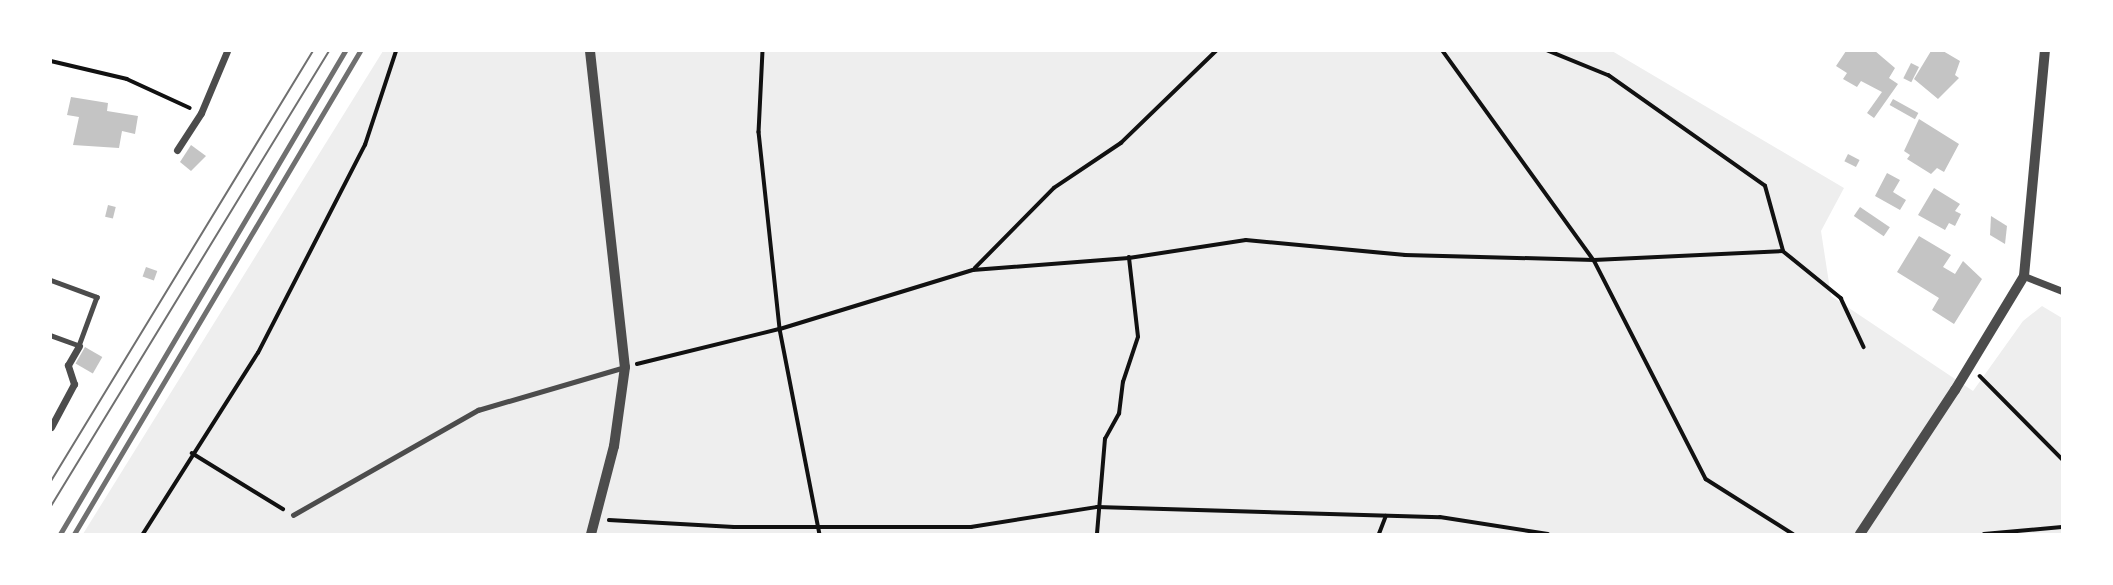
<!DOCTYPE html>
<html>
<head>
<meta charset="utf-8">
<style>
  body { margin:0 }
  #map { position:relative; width:2113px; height:585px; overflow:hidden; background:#fff; font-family:Rubik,sans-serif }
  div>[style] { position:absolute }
  .green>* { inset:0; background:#eee }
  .building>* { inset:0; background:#c4c4c4; transform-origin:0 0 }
  .path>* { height:3.5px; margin:-1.75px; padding:0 1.75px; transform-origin:1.75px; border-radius:1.75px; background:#111 }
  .service>* { height:4.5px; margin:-2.25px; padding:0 2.25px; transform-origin:2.25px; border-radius:2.25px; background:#4c4c4c }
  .minor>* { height:7px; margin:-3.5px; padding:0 3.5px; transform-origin:3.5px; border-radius:3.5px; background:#4c4c4c }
  .tertiary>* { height:10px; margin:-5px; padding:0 5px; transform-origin:5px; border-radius:5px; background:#4c4c4c }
  .tram>* { height:2px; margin:-1px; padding:0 1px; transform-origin:1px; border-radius:1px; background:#707070 }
  .rail>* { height:5px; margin:-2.5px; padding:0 2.5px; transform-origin:2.5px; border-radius:2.5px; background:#707070 }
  span { translate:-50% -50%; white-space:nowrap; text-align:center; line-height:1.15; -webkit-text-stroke:6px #fff; paint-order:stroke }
  .frame { position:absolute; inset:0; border:52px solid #fff; pointer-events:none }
</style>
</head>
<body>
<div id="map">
  <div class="green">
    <i style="clip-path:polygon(383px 51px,1612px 51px,1844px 188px,1821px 231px,1831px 296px,1973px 391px,2023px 321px,2042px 306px,2062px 318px,2062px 534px,83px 534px)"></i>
  </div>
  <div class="building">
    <i style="clip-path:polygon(1846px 51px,1875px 51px,1895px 68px,1889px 78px,1898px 84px,1874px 118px,1867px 113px,1882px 92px,1861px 81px,1857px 87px,1843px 79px,1847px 73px,1836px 66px)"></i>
    <i style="clip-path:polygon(1931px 51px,1943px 51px,1960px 61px,1955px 75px,1959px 78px,1938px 99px,1914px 79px)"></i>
    <i style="left:1911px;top:63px;width:9px;height:17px;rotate:27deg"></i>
    <i style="clip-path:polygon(71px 97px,108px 103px,107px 111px,138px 116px,135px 134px,122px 131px,119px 148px,73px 145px,79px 117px,67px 115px)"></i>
    <i style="left:1893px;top:99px;width:29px;height:7px;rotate:29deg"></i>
    <i style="clip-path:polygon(1919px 119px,1959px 144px,1944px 172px,1937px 168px,1931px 174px,1907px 159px,1910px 155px,1904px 151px)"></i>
    <i style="clip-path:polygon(191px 145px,206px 156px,191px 171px,180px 162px)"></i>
    <i style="left:1848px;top:154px;width:13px;height:8px;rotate:27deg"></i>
    <i style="clip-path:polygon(1887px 173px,1900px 180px,1893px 192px,1906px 200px,1900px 210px,1875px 196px)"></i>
    <i style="clip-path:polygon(1934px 188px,1960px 204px,1955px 211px,1961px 214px,1955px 226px,1949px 223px,1945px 230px,1918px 215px)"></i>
    <i style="left:108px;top:205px;width:8px;height:12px;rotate:14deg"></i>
    <i style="left:1860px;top:207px;width:36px;height:11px;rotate:34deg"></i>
    <i style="clip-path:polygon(1991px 216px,2007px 226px,2005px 244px,1990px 235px)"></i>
    <i style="clip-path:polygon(1919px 236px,1951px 255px,1943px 267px,1955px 274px,1963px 261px,1982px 279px,1954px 324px,1932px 310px,1939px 298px,1897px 272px)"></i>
    <i style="left:146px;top:267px;width:12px;height:10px;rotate:20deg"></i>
    <i style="left:85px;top:347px;width:20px;height:19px;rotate:30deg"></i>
  </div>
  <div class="path">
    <i style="left:763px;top:51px;width:81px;rotate:92.8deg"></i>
    <i style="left:759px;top:132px;width:198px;rotate:83.9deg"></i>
    <i style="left:780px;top:329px;width:209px;rotate:79deg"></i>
    <i style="left:1443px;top:51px;width:258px;rotate:54.2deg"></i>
    <i style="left:1594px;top:260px;width:246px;rotate:62.9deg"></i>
    <i style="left:1706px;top:479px;width:103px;rotate:32.3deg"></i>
    <i style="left:51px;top:61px;width:78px;rotate:13.3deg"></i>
    <i style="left:127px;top:79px;width:69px;rotate:24.7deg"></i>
    <i style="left:1783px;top:251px;width:75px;rotate:39deg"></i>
    <i style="left:1841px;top:298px;width:54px;rotate:64.9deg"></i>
    <i style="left:975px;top:268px;width:112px;rotate:-45.4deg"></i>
    <i style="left:1054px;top:188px;width:81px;rotate:-33.9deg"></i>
    <i style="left:1121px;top:143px;width:132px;rotate:-44.1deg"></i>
    <i style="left:637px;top:364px;width:147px;rotate:-13.8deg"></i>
    <i style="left:780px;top:329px;width:202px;rotate:-17deg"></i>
    <i style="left:973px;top:270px;width:156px;rotate:-4.4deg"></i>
    <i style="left:1129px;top:258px;width:118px;rotate:-8.7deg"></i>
    <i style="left:1246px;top:240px;width:160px;rotate:5.4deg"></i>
    <i style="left:1405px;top:255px;width:189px;rotate:1.5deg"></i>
    <i style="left:1594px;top:260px;width:189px;rotate:-2.7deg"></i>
    <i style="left:1783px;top:251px;width:67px;rotate:-105.5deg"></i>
    <i style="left:1765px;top:186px;width:191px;rotate:-144.8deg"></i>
    <i style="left:1609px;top:76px;width:66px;rotate:-157.7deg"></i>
    <i style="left:1980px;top:376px;width:117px;rotate:45.3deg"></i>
    <i style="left:192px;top:453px;width:107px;rotate:31.6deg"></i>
    <i style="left:609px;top:520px;width:125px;rotate:3.2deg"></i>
    <i style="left:734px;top:527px;width:237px"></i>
    <i style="left:971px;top:527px;width:128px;rotate:-9deg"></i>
    <i style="left:1097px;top:507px;width:343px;rotate:1.7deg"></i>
    <i style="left:1440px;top:517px;width:109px;rotate:8.9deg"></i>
    <i style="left:143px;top:534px;width:214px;rotate:-57.6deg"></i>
    <i style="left:258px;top:353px;width:234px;rotate:-62.8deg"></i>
    <i style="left:365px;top:145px;width:99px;rotate:-71.7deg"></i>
    <i style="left:1097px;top:534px;width:95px;rotate:-85.2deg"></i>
    <i style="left:1105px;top:439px;width:29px;rotate:-61deg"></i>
    <i style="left:1119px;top:414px;width:32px;rotate:-83deg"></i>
    <i style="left:1123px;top:382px;width:47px;rotate:-71.6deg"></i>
    <i style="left:1138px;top:337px;width:80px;rotate:-96.5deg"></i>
    <i style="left:1379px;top:534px;width:19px;rotate:-69deg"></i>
    <i style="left:1984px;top:534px;width:78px;rotate:-5.1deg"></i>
  </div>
  <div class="service">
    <i style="left:51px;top:280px;width:49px;rotate:20.3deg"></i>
    <i style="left:97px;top:297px;width:52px;rotate:110.2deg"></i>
    <i style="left:79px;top:346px;width:30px;rotate:-160deg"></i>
    <i style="left:293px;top:515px;width:213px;rotate:-29.6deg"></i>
    <i style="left:478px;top:410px;width:150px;rotate:-16.3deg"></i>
  </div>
  <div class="minor">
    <i style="left:177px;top:150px;width:44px;rotate:-57deg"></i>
    <i style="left:201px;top:113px;width:67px;rotate:-67.2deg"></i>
    <i style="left:2024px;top:276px;width:41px;rotate:21.5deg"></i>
    <i style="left:51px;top:427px;width:49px;rotate:-61.9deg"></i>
    <i style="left:74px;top:384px;width:20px;rotate:-108deg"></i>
    <i style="left:68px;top:365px;width:22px;rotate:-60deg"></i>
  </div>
  <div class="tertiary">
    <i style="left:590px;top:51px;width:318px;rotate:83.7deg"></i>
    <i style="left:625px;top:367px;width:80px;rotate:97.9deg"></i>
    <i style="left:614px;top:446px;width:91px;rotate:104.6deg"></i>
    <i style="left:1860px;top:534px;width:173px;rotate:-56.6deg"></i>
    <i style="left:1955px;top:390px;width:133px;rotate:-58.8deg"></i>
    <i style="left:2024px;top:276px;width:226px;rotate:-84.7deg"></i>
  </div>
  <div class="tram">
    <i style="left:51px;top:481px;width:504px;rotate:-58.65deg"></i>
    <i style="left:51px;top:506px;width:533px;rotate:-58.58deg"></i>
  </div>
  <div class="rail">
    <i style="left:60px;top:534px;width:561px;rotate:-59.46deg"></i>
    <i style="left:74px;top:534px;width:561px;rotate:-59.37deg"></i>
  </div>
  <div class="frame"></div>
</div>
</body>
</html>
